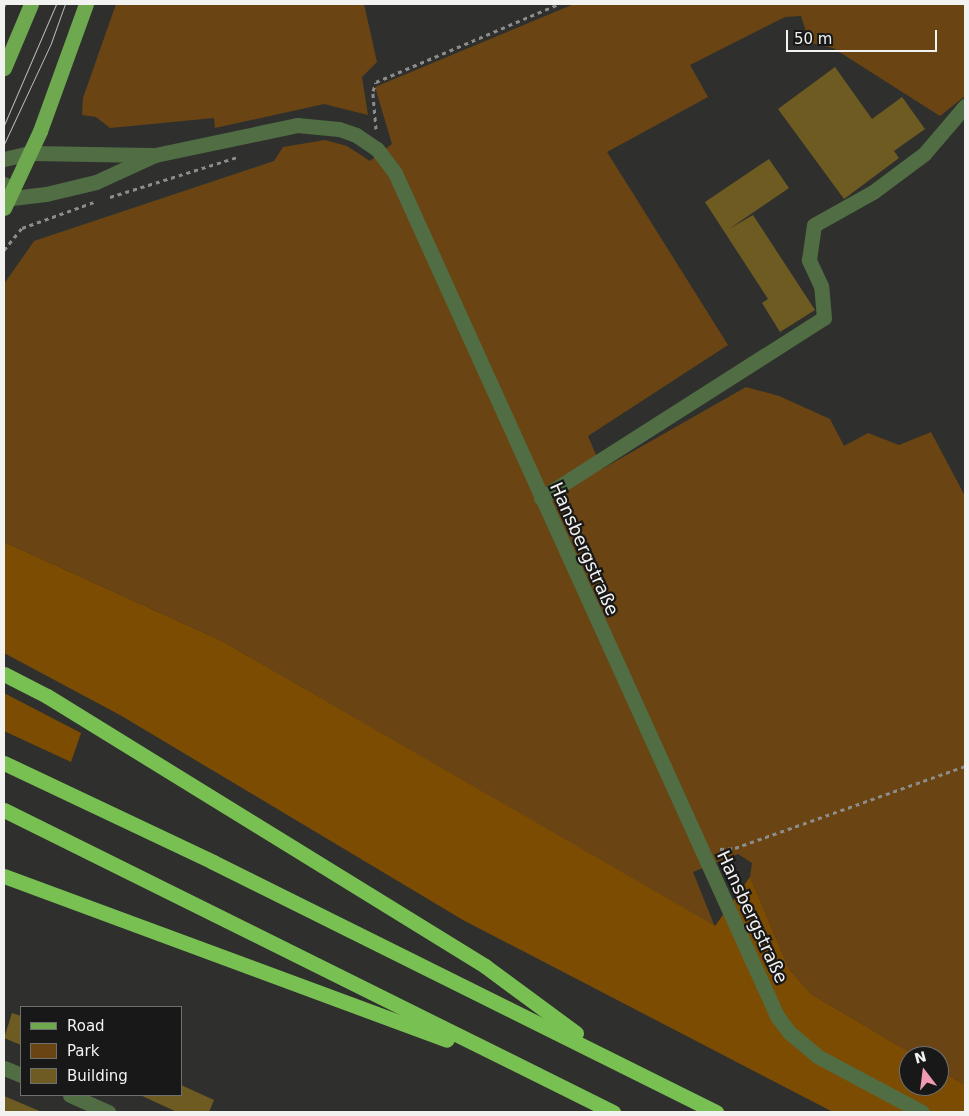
<!DOCTYPE html>
<html>
<head>
<meta charset="utf-8">
<style>
  body { margin:0 }
  #map { position:relative; width:969px; height:1116px; overflow:hidden; background:#2f302d; font-family:"DejaVu Sans",sans-serif }
  div>[style] { position:absolute }
  .green>* { inset:0; background:#6a4413 }
  .forest>* { inset:0; background:#7d4c03 }
  .building>* { inset:0; background:#6e5b21 }
  .path>* { height:3px; margin-top:-1.5px; transform-origin:0; background:repeating-linear-gradient(90deg,#8c8d8b 0 4px,transparent 0 8px) }
  .minor>* { height:15px; margin:-7.5px; padding:0 7.5px; transform-origin:7.5px; border-radius:7.5px; background:#506d43 }
  .major>* { height:15px; margin:-7.5px; padding:0 7.5px; transform-origin:7.5px; border-radius:7.5px; background:#6ea84f }
  .highway>* { height:15px; margin:-7.5px; padding:0 7.5px; transform-origin:7.5px; border-radius:7.5px; background:#79c053 }
  .tram>* { height:1px; margin:-0.5px; padding:0 0.5px; transform-origin:0.5px; border-radius:0.5px; background:#b8b8b7 }
  span { translate:-50% -50%; white-space:nowrap; text-align:center; line-height:1.15; -webkit-text-stroke:4.5px #171817; paint-order:stroke }
  .street-label { font-size:18px; color:#f2f2f1 }
  .frame { position:absolute; inset:0; border:5px solid #f2f2f1; pointer-events:none }
  .legend { position:absolute; left:20px; top:1006px; width:162px; height:90px; box-sizing:border-box; background:#171817; border:1px solid #6f6f6e; margin:0; padding:6px 9px; list-style:none; font-size:15px; color:#f2f2f1 }
  .legend li { display:flex; align-items:center; gap:10px; height:25px }
  .legend b { width:25px; border:1px solid #6f6f6e }
  .north { position:absolute; left:899px; top:1046px; width:50px; height:50px; box-sizing:border-box; background:#171817; border:1px solid #6f6f6e; border-radius:50%; rotate:345deg; font-size:14px; font-weight:700; line-height:20px; text-align:center; color:#f2f2f1 }
  .north::after { content:''; display:block; margin:auto; width:18px; height:22px; background:#f19ab4; clip-path:polygon(50% 0,100% 100%,50% 72%,0 100%) }
  .scale { position:absolute; left:786px; top:30px; width:151px; height:22px; box-sizing:border-box; border:2px solid #f2f2f1; border-top:0; padding-left:6px; font-size:15px; line-height:18px; white-space:nowrap; color:#f2f2f1; -webkit-text-stroke:4px #171817; paint-order:stroke }
</style>
</head>
<body>
<div id="map">
  <div class="green">
    <i style="clip-path:polygon(116px 4px,364px 4px,377px 62px,362px 77px,368px 115px,324px 104px,215px 128px,214px 118px,110px 128px,96px 117px,82px 115px,83px 98px)"></i>
    <i style="clip-path:polygon(574px 4px,965px 4px,965px 96px,940px 116px,833px 48px,810px 43px,801px 16px,785px 17px,690px 65px,708px 97px,607px 152px,728px 345px,588px 436px,602px 469px,746px 387px,779px 396px,830px 419px,844px 446px,868px 433px,899px 445px,931px 432px,965px 496px,965px 1085px,939px 1070px,939px 1056px,916px 1056px,811px 994px,789px 969px,750px 877px,752px 863px,738px 854px,693px 872px,715px 927px,222px 641px,4px 542px,4px 284px,34px 241px,274px 161px,283px 147px,325px 140px,347px 146px,370px 161px,392px 144px,375px 87px)"></i>
  </div>
  <div class="forest">
    <i style="clip-path:polygon(4px 542px,222px 641px,715px 926px,750px 877px,789px 969px,811px 994px,916px 1056px,909px 1056px,909px 1086px,939px 1086px,939px 1070px,965px 1085px,965px 1112px,833px 1112px,463px 920px,120px 715px,4px 653px)"></i>
    <i style="clip-path:polygon(4px 693px,81px 733px,71px 762px,4px 731px)"></i>
  </div>
  <div class="building">
    <i style="clip-path:polygon(835px 67px,872px 119px,902px 97px,925px 129px,894px 151px,899px 158px,844px 199px,778px 109px)"></i>
    <i style="clip-path:polygon(769px 159px,789px 188px,729px 229px,753px 215px,815px 310px,780px 332px,762px 303px,768px 299px,705px 202px)"></i>
    <i style="clip-path:polygon(12px 1013px,21px 1016px,21px 1045px,4px 1038px)"></i>
    <i style="clip-path:polygon(181px 1085px,214px 1100px,209px 1112px,177px 1112px,140px 1095px,181px 1095px)"></i>
    <i style="clip-path:polygon(4px 1096px,42px 1112px,4px 1112px)"></i>
  </div>
  <div class="path">
    <i style="left:4px;top:6px;width:2px;rotate:-63deg"></i>
    <i style="left:376px;top:129px;width:38px;rotate:-95deg"></i>
    <i style="left:373px;top:91px;width:9px;rotate:-72deg"></i>
    <i style="left:376px;top:82px;width:199px;rotate:-23.1deg"></i>
    <i style="left:110px;top:197px;width:134px;rotate:-17.4deg"></i>
    <i style="left:4px;top:250px;width:28px;rotate:-51deg"></i>
    <i style="left:22px;top:228px;width:77px;rotate:-19.9deg"></i>
    <i style="left:720px;top:849px;width:15px;rotate:-4deg"></i>
    <i style="left:735px;top:848px;width:244px;rotate:-19.6deg"></i>
  </div>
  <div class="minor">
    <i style="left:4px;top:159px;width:27px;rotate:-13deg"></i>
    <i style="left:30px;top:153px;width:121px;rotate:0.9deg"></i>
    <i style="left:4px;top:184px;width:16px;rotate:72deg"></i>
    <i style="left:4px;top:199px;width:42px;rotate:-6.8deg"></i>
    <i style="left:46px;top:194px;width:51px;rotate:-13.5deg"></i>
    <i style="left:96px;top:182px;width:65px;rotate:-24.6deg"></i>
    <i style="left:155px;top:155px;width:145px;rotate:-11.9deg"></i>
    <i style="left:297px;top:125px;width:42px;rotate:5.4deg"></i>
    <i style="left:339px;top:129px;width:18px;rotate:19deg"></i>
    <i style="left:356px;top:135px;width:25px;rotate:34deg"></i>
    <i style="left:377px;top:149px;width:30px;rotate:53deg"></i>
    <i style="left:395px;top:173px;width:926px;rotate:65.62deg"></i>
    <i style="left:777px;top:1016px;width:21px;rotate:53deg"></i>
    <i style="left:790px;top:1033px;width:35px;rotate:40deg"></i>
    <i style="left:817px;top:1056px;width:119px;rotate:28.1deg"></i>
    <i style="left:541px;top:498px;width:335px;rotate:-32.5deg"></i>
    <i style="left:824px;top:318px;width:32px;rotate:-95deg"></i>
    <i style="left:821px;top:286px;width:29px;rotate:-115deg"></i>
    <i style="left:809px;top:260px;width:35px;rotate:-82deg"></i>
    <i style="left:814px;top:225px;width:68px;rotate:-29.2deg"></i>
    <i style="left:873px;top:192px;width:64px;rotate:-36.7deg"></i>
    <i style="left:924px;top:154px;width:63px;rotate:-49.5deg"></i>
    <i style="left:4px;top:1068px;width:18px;rotate:22deg"></i>
    <i style="left:70px;top:1095px;width:42px;rotate:24.1deg"></i>
  </div>
  <div class="major">
    <i style="left:4px;top:68px;width:69px;rotate:-67.1deg"></i>
    <i style="left:4px;top:208px;width:85px;rotate:-64.9deg"></i>
    <i style="left:40px;top:131px;width:135px;rotate:-70.1deg"></i>
  </div>
  <div class="highway">
    <i style="left:4px;top:674px;width:48px;rotate:27.1deg"></i>
    <i style="left:47px;top:696px;width:515px;rotate:31.65deg"></i>
    <i style="left:485px;top:966px;width:113px;rotate:36.4deg"></i>
    <i style="left:4px;top:763px;width:231px;rotate:25.3deg"></i>
    <i style="left:213px;top:862px;width:562px;rotate:26.43deg"></i>
    <i style="left:4px;top:810px;width:680px;rotate:26.38deg"></i>
    <i style="left:4px;top:876px;width:472px;rotate:20.3deg"></i>
  </div>
  <div class="tram">
    <i style="left:4px;top:125px;width:132px;rotate:-66.7deg"></i>
    <i style="left:4px;top:144px;width:111px;rotate:-65deg"></i>
    <i style="left:51px;top:43px;width:41px;rotate:-70.3deg"></i>
  </div>
  <div class="street-label">
    <span style="left:584px;top:549px;rotate:66deg">Hansbergstraße</span>
    <span style="left:752px;top:917px;rotate:65deg">Hansbergstraße</span>
  </div>
  <div class="frame"></div>
  <ul class="legend">
  <li><b style="height:6px;background:#6ea84f"></b>Road</li>
  <li><b style="height:14px;background:#6a4413"></b>Park</li>
  <li><b style="height:14px;background:#6e5b21"></b>Building</li>
  </ul>
  <div class="north">N</div>
  <div class="scale">50 m</div>
</div>
</body>
</html>
